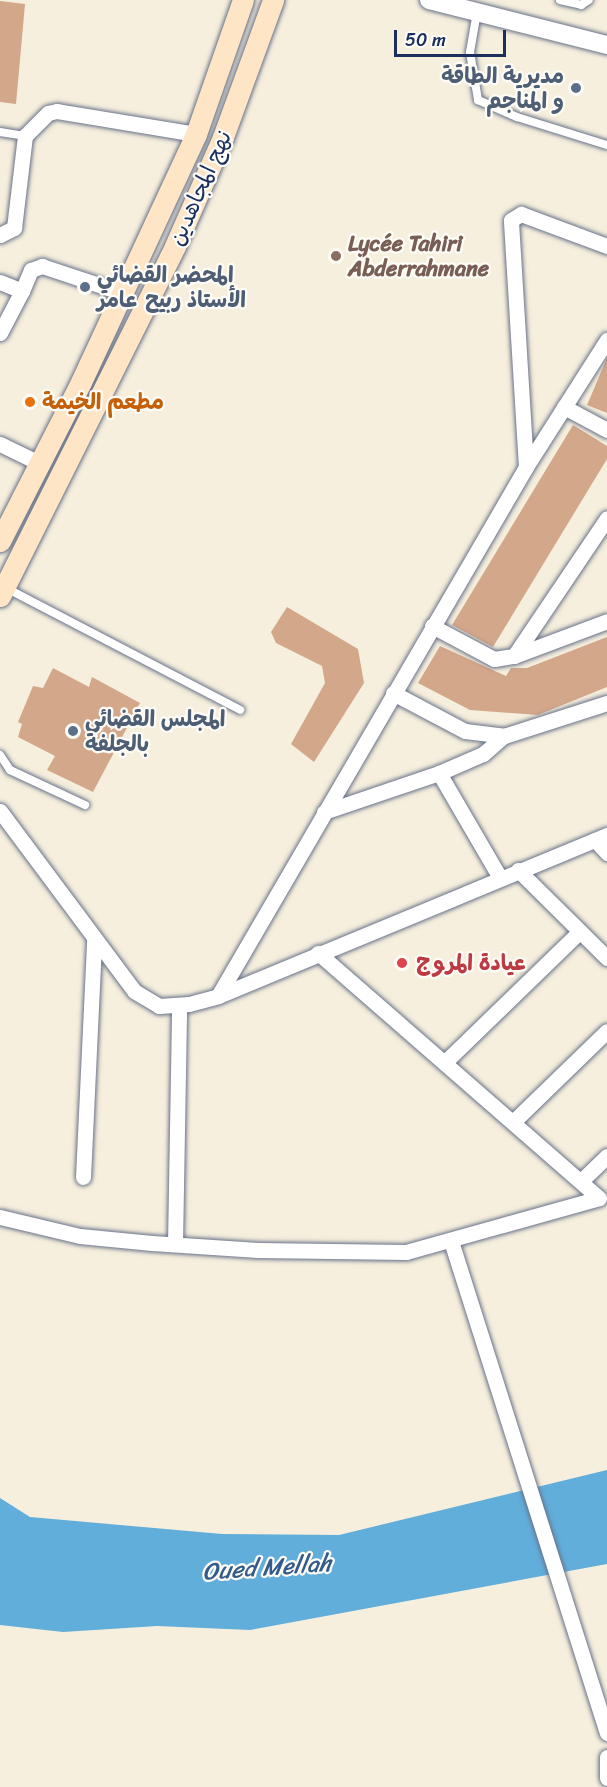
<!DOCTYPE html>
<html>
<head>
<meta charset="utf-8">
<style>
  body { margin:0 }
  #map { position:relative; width:607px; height:1787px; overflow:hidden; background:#f6efdd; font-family:Sriracha,"Playpen Sans Arabic",sans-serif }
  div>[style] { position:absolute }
  .water>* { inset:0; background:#61aedb }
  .building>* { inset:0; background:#d3a78a }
  .roads { filter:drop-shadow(0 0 2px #68728a) drop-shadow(0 0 2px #68728a) }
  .service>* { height:8px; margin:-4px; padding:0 4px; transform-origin:4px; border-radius:4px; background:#fff }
  .minor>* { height:15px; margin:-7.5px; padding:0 7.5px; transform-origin:7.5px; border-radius:7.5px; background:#fff }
  .tertiary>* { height:18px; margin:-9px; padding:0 9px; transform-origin:9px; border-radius:9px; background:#fff }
  .secondary>* { height:21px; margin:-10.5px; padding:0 10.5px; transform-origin:10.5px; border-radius:10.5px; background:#fde5c5 }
  .dots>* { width:16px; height:16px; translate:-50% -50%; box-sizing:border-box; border:3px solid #fdfcf7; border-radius:50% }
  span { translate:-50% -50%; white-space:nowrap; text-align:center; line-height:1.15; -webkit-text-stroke:4.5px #fdfcf7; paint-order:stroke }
  .service-label { font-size:22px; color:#4e5e75; font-weight:700 }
  .right { translate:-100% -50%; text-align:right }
  .left { translate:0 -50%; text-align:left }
  .street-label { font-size:22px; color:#1b2f5e }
  .education-label { font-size:22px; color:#785e54; font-weight:700 }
  .food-label { font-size:22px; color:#c56008; font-weight:700 }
  .health-label { font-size:22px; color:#be3a42; font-weight:700 }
  .water-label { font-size:24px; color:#345b8a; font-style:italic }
  .scale { position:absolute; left:394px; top:30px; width:112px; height:27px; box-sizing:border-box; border:3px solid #1b2f5e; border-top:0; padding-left:8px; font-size:18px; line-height:21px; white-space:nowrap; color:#1b2f5e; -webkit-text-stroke:4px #fdfcf7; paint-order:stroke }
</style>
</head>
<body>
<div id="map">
  <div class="water">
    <i style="clip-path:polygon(607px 1470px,607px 1564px,250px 1630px,157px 1626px,63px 1632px,0 1625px,0 1498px,30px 1517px,222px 1534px,339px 1535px)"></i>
  </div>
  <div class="building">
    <i style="clip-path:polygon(0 1px,25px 4px,16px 104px,0 102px)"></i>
    <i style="clip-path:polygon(607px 358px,607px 413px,587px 405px)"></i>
    <i style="clip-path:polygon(573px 425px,607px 446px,607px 459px,493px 647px,452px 625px)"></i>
    <i style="clip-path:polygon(287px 607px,358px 649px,364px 683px,314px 762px,291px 744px,325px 683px,322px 666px,276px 643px,271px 632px)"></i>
    <i style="clip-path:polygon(607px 637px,607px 687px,538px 715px,470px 710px,418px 683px,440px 646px,506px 676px,511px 668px,527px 668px)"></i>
    <i style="clip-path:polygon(53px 668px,89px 687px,92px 677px,140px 703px,93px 792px,47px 770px,55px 756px,18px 737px,22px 724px,18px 722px,33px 686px,43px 688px)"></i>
  </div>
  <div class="roads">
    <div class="service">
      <i style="left:560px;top:0;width:22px;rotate:13deg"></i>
      <i style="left:581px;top:5px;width:9px;rotate:-32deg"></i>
      <i style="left:477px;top:12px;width:41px;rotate:99.9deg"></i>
      <i style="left:470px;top:52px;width:49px;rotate:80.5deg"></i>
      <i style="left:478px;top:100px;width:43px;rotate:23.6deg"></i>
      <i style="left:517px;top:117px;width:94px;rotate:17.3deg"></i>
      <i style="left:0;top:132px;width:25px;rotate:9deg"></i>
      <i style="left:6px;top:588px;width:264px;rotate:27.5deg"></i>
      <i style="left:0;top:755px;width:18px;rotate:56deg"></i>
      <i style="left:10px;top:770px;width:83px;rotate:25deg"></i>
    </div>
    <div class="minor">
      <i style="left:0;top:235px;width:16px;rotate:-27deg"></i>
      <i style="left:14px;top:228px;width:93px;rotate:-83.2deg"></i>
      <i style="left:25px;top:136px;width:33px;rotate:-45deg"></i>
      <i style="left:48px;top:113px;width:9px;rotate:-13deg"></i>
      <i style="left:57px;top:111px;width:141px;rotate:9.4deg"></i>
      <i style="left:0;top:282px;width:24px;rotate:22deg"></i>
      <i style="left:22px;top:291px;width:23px;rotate:-67deg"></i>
      <i style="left:31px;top:270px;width:12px;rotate:-20deg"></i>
      <i style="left:42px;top:266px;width:85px;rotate:18.4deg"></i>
      <i style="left:0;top:333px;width:47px;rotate:-62.4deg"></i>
      <i style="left:564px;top:407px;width:49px;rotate:28.1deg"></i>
      <i style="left:0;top:444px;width:43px;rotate:26deg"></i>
      <i style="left:526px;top:467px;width:247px;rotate:-93.5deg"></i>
      <i style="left:511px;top:220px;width:12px;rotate:-31deg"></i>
      <i style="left:521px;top:214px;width:92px;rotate:20.4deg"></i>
      <i style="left:432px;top:626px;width:70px;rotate:28deg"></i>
      <i style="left:494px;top:659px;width:20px;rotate:-9deg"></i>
      <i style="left:514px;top:656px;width:99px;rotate:-20.6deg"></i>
      <i style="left:514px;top:656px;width:166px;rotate:-56deg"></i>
      <i style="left:393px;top:693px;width:81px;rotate:27.8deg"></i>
      <i style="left:465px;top:731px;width:39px;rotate:7deg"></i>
      <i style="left:504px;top:736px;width:108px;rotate:-17.8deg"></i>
      <i style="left:439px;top:773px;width:121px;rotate:59.8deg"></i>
      <i style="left:0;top:811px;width:224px;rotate:53.3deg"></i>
      <i style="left:134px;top:991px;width:29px;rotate:31deg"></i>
      <i style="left:159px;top:1006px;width:30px;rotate:-4deg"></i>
      <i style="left:189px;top:1004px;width:30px;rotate:-15deg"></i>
      <i style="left:218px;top:996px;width:421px;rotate:-22.5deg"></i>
      <i style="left:324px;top:812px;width:121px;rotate:-18.7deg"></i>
      <i style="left:439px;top:773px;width:48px;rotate:-23.4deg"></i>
      <i style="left:483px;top:754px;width:28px;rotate:-41deg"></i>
      <i style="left:595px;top:840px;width:18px;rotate:47deg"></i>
      <i style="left:518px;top:870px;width:125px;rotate:44.7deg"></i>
      <i style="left:218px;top:996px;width:612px;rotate:-59.79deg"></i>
      <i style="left:526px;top:467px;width:151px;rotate:-57.5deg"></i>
      <i style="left:445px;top:1062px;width:188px;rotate:-44.1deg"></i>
      <i style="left:514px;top:1121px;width:129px;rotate:-44.1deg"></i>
      <i style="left:83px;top:1177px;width:237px;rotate:-87.3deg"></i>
      <i style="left:581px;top:1181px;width:36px;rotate:-44deg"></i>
      <i style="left:0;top:1217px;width:82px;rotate:13.4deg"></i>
      <i style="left:80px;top:1236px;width:72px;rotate:5.6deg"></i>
      <i style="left:152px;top:1243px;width:106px;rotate:3.8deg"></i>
      <i style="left:258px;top:1250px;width:148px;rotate:0.8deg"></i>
      <i style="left:406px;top:1252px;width:200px;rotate:-15.6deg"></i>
      <i style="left:599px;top:1198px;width:373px;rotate:-138.9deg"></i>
      <i style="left:451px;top:1241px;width:516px;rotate:72.41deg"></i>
      <i style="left:175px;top:1244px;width:239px;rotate:-89deg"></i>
      <i style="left:607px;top:1757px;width:21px;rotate:90deg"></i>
    </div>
    <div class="tertiary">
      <i style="left:429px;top:0;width:184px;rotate:14.2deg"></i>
    </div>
    <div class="secondary">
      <i style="left:0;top:541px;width:178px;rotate:-63deg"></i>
      <i style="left:81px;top:382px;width:273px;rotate:-65.1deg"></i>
      <i style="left:196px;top:134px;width:142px;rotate:-70.7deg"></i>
      <i style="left:0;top:596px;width:391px;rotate:-63.4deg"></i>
      <i style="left:175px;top:246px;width:119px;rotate:-66.2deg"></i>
      <i style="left:223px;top:137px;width:146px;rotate:-69.9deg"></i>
    </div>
  </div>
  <div class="dots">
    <i style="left:576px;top:88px;background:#5c6f8a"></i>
    <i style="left:336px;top:256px;background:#8d6e63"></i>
    <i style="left:85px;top:287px;background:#5c6f8a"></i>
    <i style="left:30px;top:402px;background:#e8710a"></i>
    <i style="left:73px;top:731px;background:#5c6f8a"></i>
    <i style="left:402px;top:963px;background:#e0444e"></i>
  </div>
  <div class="service-label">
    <span class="right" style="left:564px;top:88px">مديرية الطاقة<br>و المناجم</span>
    <span class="left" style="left:97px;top:287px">المحضر القضائي<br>الأستاذ ربيح عامر</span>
    <span class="left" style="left:85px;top:731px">المجلس القضائي<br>بالجلفة</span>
  </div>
  <div class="street-label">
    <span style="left:200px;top:188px;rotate:-66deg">نهج المجاهدين</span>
  </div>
  <div class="education-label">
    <span class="left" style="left:348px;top:256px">Lycée Tahiri<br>Abderrahmane</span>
  </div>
  <div class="food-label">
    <span class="left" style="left:42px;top:402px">مطعم الخيمة</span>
  </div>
  <div class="health-label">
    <span class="left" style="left:416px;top:963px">عيادة المروج</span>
  </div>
  <div class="water-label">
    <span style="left:267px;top:1568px;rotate:-4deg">Oued Mellah</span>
  </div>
  <div class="scale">50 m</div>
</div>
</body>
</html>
